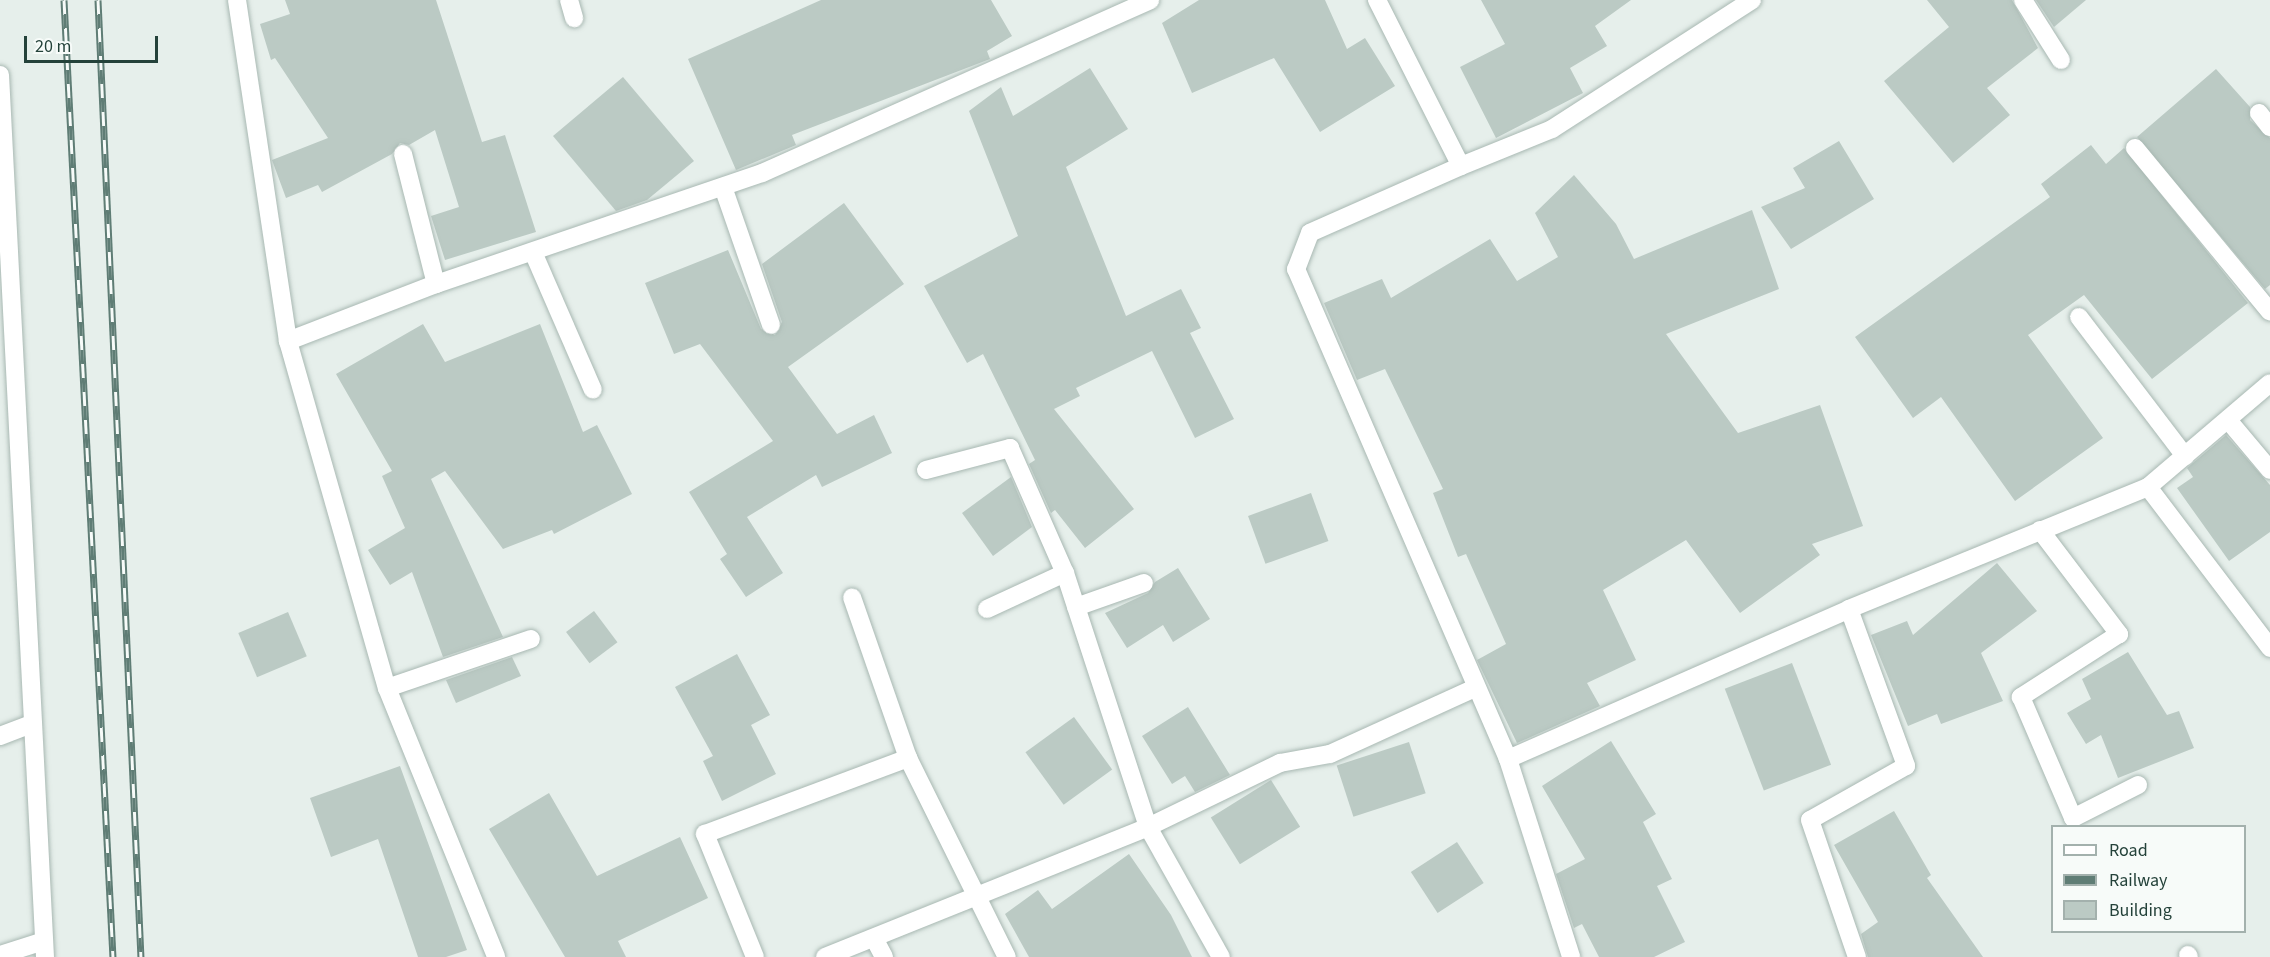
<!DOCTYPE html>
<html>
<head>
<meta charset="utf-8">
<style>
  body { margin:0 }
  #map { position:relative; width:2270px; height:957px; overflow:hidden; background:#e6efeb; font-family:"Source Sans 3",sans-serif }
  div>[style] { position:absolute }
  .building>* { inset:0; background:#bbcac4; transform-origin:0 0 }
  .roads { filter:drop-shadow(0 0 2px #a8b8b2) drop-shadow(0 0 2px #a8b8b2) }
  .minor>* { height:18px; margin:-9px; padding:0 9px; transform-origin:9px; border-radius:9px; background:#fff }
  .rail>* { height:7px; margin-top:-3.5px; transform-origin:0; background:repeating-linear-gradient(90deg,#f7fbf9 0 14px,#5f7d75 0 28px); box-sizing:border-box; border-block:2px solid #5f7d75 }
  span { translate:-50% -50%; white-space:nowrap; text-align:center; line-height:1.15; -webkit-text-stroke:4.5px #f7fbf9; paint-order:stroke }
  .legend { position:absolute; left:2051px; top:825px; width:195px; height:108px; box-sizing:border-box; background:#f7fbf9; border:2px solid #a3b1ad; margin:0; padding:8px 10px; list-style:none; font-size:18px; color:#24423a }
  .legend li { display:flex; align-items:center; gap:12px; height:30px }
  .legend b { width:30px; border:2px solid #a3b1ad }
  .scale { position:absolute; left:24px; top:36px; width:134px; height:27px; box-sizing:border-box; border:3px solid #24423a; border-top:0; padding-left:8px; font-size:18px; line-height:21px; white-space:nowrap; color:#24423a; -webkit-text-stroke:4px #f7fbf9; paint-order:stroke }
</style>
</head>
<body>
<div id="map">
  <div class="building">
    <i style="clip-path:polygon(285px 0,436px 0,482px 142px,505px 135px,536px 232px,445px 260px,431px 216px,459px 207px,435px 130px,409px 145px,400px 143px,392px 154px,322px 192px,318px 185px,286px 198px,272px 160px,328px 138px,275px 58px,271px 60px,260px 24px,290px 14px)"></i>
    <i style="clip-path:polygon(821px 0,991px 0,1012px 36px,987px 51px,990px 59px,792px 135px,796px 145px,736px 170px,688px 59px)"></i>
    <i style="clip-path:polygon(1199px 0,1325px 0,1347px 49px,1365px 38px,1395px 86px,1320px 132px,1274px 58px,1192px 93px,1162px 23px)"></i>
    <i style="clip-path:polygon(1481px 0,1631px 0,1595px 26px,1607px 46px,1570px 68px,1583px 93px,1496px 138px,1460px 67px,1505px 44px)"></i>
    <i style="clip-path:polygon(1927px 0,2012px 0,2038px 48px,1987px 88px,2010px 115px,1953px 163px,1884px 81px,1949px 27px)"></i>
    <i style="clip-path:polygon(2036px 0,2086px 0,2054px 27px)"></i>
    <i style="clip-path:polygon(1090px 68px,1128px 129px,1066px 167px,1126px 316px,1181px 289px,1201px 328px,1190px 333px,1234px 419px,1195px 438px,1152px 351px,1076px 388px,1080px 396px,1054px 409px,1134px 509px,1085px 548px,1055px 510px,1051px 513px,1029px 464px,1035px 460px,983px 354px,967px 363px,924px 286px,1018px 236px,969px 111px,1001px 87px,1013px 116px)"></i>
    <i style="clip-path:polygon(2216px 69px,2250px 107px,2250px 120px,2270px 138px,2270px 285px,2265px 289px,2137px 137px)"></i>
    <i style="clip-path:polygon(623px 77px,694px 161px,647px 200px,616px 211px,553px 136px)"></i>
    <i style="clip-path:polygon(1839px 141px,1874px 199px,1791px 249px,1761px 207px,1805px 188px,1793px 168px)"></i>
    <i style="clip-path:polygon(2091px 145px,2106px 164px,2124px 148px,2248px 303px,2152px 379px,2084px 295px,2028px 335px,2103px 438px,2015px 501px,1941px 397px,1913px 418px,1855px 337px,2050px 197px,2041px 184px)"></i>
    <i style="clip-path:polygon(1574px 175px,1616px 224px,1634px 259px,1752px 210px,1779px 289px,1666px 334px,1738px 433px,1820px 405px,1863px 526px,1812px 544px,1820px 555px,1740px 613px,1686px 540px,1603px 590px,1636px 660px,1587px 683px,1600px 706px,1517px 743px,1477px 660px,1506px 644px,1466px 554px,1458px 557px,1433px 493px,1443px 489px,1385px 369px,1357px 380px,1324px 303px,1382px 279px,1391px 298px,1490px 239px,1517px 281px,1558px 257px,1535px 213px)"></i>
    <i style="clip-path:polygon(844px 203px,904px 284px,788px 367px,837px 434px,874px 415px,892px 453px,822px 487px,816px 475px,747px 517px,783px 573px,746px 597px,720px 559px,727px 554px,689px 492px,773px 441px,700px 344px,674px 354px,645px 283px,728px 250px,761px 329px,775px 335px,782px 322px,762px 264px)"></i>
    <i style="clip-path:polygon(423px 324px,445px 362px,540px 324px,583px 432px,597px 425px,632px 494px,554px 534px,552px 530px,503px 549px,445px 471px,431px 479px,503px 637px,443px 657px,412px 572px,390px 585px,368px 550px,405px 528px,382px 476px,392px 471px,336px 374px)"></i>
    <i style="clip-path:polygon(2226px 435px,2270px 485px,2270px 532px,2229px 561px,2177px 488px,2193px 477px,2187px 468px)"></i>
    <i style="clip-path:polygon(1011px 477px,1032px 527px,993px 556px,962px 513px)"></i>
    <i style="left:1311px;top:493px;width:51px;height:67px;rotate:70deg"></i>
    <i style="clip-path:polygon(1997px 563px,2037px 611px,1981px 653px,2003px 701px,1941px 724px,1937px 714px,1908px 726px,1871px 635px,1907px 621px,1913px 635px)"></i>
    <i style="clip-path:polygon(1178px 568px,1210px 619px,1173px 642px,1163px 625px,1127px 648px,1105px 613px,1148px 593px,1155px 582px)"></i>
    <i style="left:594px;top:611px;width:39px;height:35px;rotate:53deg"></i>
    <i style="left:288px;top:612px;width:48px;height:54px;rotate:67deg"></i>
    <i style="clip-path:polygon(2128px 652px,2167px 715px,2179px 711px,2194px 748px,2118px 778px,2101px 735px,2086px 744px,2067px 713px,2091px 699px,2082px 679px)"></i>
    <i style="clip-path:polygon(737px 654px,770px 715px,751px 725px,776px 774px,722px 801px,703px 761px,713px 756px,675px 687px)"></i>
    <i style="clip-path:polygon(512px 657px,521px 676px,456px 703px,446px 680px)"></i>
    <i style="left:1792px;top:663px;width:109px;height:72px;rotate:69deg"></i>
    <i style="clip-path:polygon(1188px 707px,1230px 775px,1195px 792px,1185px 776px,1172px 784px,1142px 736px)"></i>
    <i style="left:1074px;top:717px;width:65px;height:60px;rotate:54deg"></i>
    <i style="clip-path:polygon(1611px 741px,1656px 814px,1643px 822px,1672px 879px,1657px 886px,1685px 942px,1654px 957px,1599px 957px,1582px 924px,1574px 928px,1556px 874px,1585px 859px,1542px 786px)"></i>
    <i style="left:1409px;top:742px;width:54px;height:76px;rotate:72deg"></i>
    <i style="clip-path:polygon(400px 766px,467px 950px,446px 957px,418px 957px,378px 839px,331px 857px,310px 798px)"></i>
    <i style="left:1271px;top:780px;width:55px;height:71px;rotate:58deg"></i>
    <i style="clip-path:polygon(549px 793px,597px 876px,680px 837px,708px 898px,618px 941px,626px 957px,565px 957px,489px 829px)"></i>
    <i style="clip-path:polygon(1894px 811px,1931px 875px,1927px 878px,1983px 957px,1868px 957px,1861px 934px,1878px 922px,1834px 845px)"></i>
    <i style="left:1457px;top:842px;width:49px;height:55px;rotate:57deg"></i>
    <i style="clip-path:polygon(1129px 854px,1171px 915px,1192px 957px,1029px 957px,1005px 914px,1038px 890px,1052px 909px)"></i>
  </div>
  <div class="roads">
    <div class="minor">
      <i style="left:237px;top:0;width:345px;rotate:81.5deg"></i>
      <i style="left:288px;top:341px;width:361px;rotate:74.1deg"></i>
      <i style="left:387px;top:688px;width:290px;rotate:67.9deg"></i>
      <i style="left:569px;top:0;width:19px;rotate:74deg"></i>
      <i style="left:1377px;top:0;width:186px;rotate:63.2deg"></i>
      <i style="left:1461px;top:166px;width:165px;rotate:156.1deg"></i>
      <i style="left:1310px;top:233px;width:39px;rotate:111deg"></i>
      <i style="left:1296px;top:269px;width:534px;rotate:66.6deg"></i>
      <i style="left:1508px;top:759px;width:208px;rotate:72.3deg"></i>
      <i style="left:2023px;top:0;width:71px;rotate:57.7deg"></i>
      <i style="left:0;top:75px;width:883px;rotate:87.08deg"></i>
      <i style="left:2259px;top:113px;width:18px;rotate:52deg"></i>
      <i style="left:2135px;top:148px;width:212px;rotate:50.5deg"></i>
      <i style="left:403px;top:154px;width:134px;rotate:75.8deg"></i>
      <i style="left:1461px;top:166px;width:98px;rotate:-22.1deg"></i>
      <i style="left:1552px;top:129px;width:238px;rotate:-32.8deg"></i>
      <i style="left:723px;top:187px;width:146px;rotate:70.8deg"></i>
      <i style="left:533px;top:252px;width:150px;rotate:66.5deg"></i>
      <i style="left:2079px;top:317px;width:175px;rotate:52.7deg"></i>
      <i style="left:288px;top:341px;width:159px;rotate:-21.1deg"></i>
      <i style="left:436px;top:284px;width:344px;rotate:-18.8deg"></i>
      <i style="left:762px;top:173px;width:425px;rotate:-24deg"></i>
      <i style="left:2228px;top:420px;width:65px;rotate:50deg"></i>
      <i style="left:926px;top:470px;width:87px;rotate:-14.7deg"></i>
      <i style="left:1010px;top:448px;width:137px;rotate:66.3deg"></i>
      <i style="left:1065px;top:573px;width:267px;rotate:71.9deg"></i>
      <i style="left:1148px;top:827px;width:149px;rotate:60.7deg"></i>
      <i style="left:2148px;top:487px;width:202px;rotate:52.8deg"></i>
      <i style="left:2040px;top:530px;width:131px;rotate:52.8deg"></i>
      <i style="left:2119px;top:634px;width:117px;rotate:147.3deg"></i>
      <i style="left:2021px;top:697px;width:132px;rotate:66.7deg"></i>
      <i style="left:2073px;top:818px;width:73px;rotate:-26.9deg"></i>
      <i style="left:1076px;top:607px;width:72px;rotate:-19.4deg"></i>
      <i style="left:987px;top:609px;width:86px;rotate:-24.8deg"></i>
      <i style="left:1849px;top:609px;width:167px;rotate:70deg"></i>
      <i style="left:1906px;top:766px;width:110px;rotate:150.6deg"></i>
      <i style="left:1810px;top:820px;width:145px;rotate:71.1deg"></i>
      <i style="left:387px;top:688px;width:152px;rotate:-18.8deg"></i>
      <i style="left:0;top:736px;width:34px;rotate:-21deg"></i>
      <i style="left:908px;top:758px;width:222px;rotate:63.6deg"></i>
      <i style="left:1508px;top:759px;width:373px;rotate:-23.7deg"></i>
      <i style="left:1849px;top:609px;width:323px;rotate:-22.2deg"></i>
      <i style="left:2148px;top:487px;width:160px;rotate:-40.4deg"></i>
      <i style="left:875px;top:940px;width:19px;rotate:62deg"></i>
      <i style="left:0;top:955px;width:46px;rotate:-17.7deg"></i>
      <i style="left:2188px;top:955px;width:2px;rotate:63deg"></i>
      <i style="left:755px;top:957px;width:133px;rotate:-112.1deg"></i>
      <i style="left:705px;top:834px;width:217px;rotate:-20.5deg"></i>
      <i style="left:908px;top:758px;width:170px;rotate:-109.2deg"></i>
      <i style="left:825px;top:957px;width:348px;rotate:-21.9deg"></i>
      <i style="left:1148px;top:827px;width:147px;rotate:-25.9deg"></i>
      <i style="left:1280px;top:763px;width:51px;rotate:-10.2deg"></i>
      <i style="left:1330px;top:754px;width:159px;rotate:-24.5deg"></i>
    </div>
  </div>
  <div class="rail">
    <i style="left:64px;top:0;width:958px;rotate:87.07deg"></i>
    <i style="left:98px;top:0;width:958px;rotate:87.43deg"></i>
  </div>
  <ul class="legend">
  <li><b style="height:8px;background:#fff"></b>Road</li>
  <li><b style="height:8px;background:#5f7d75"></b>Railway</li>
  <li><b style="height:16px;background:#bbcac4"></b>Building</li>
  </ul>
  <div class="scale">20 m</div>
</div>
</body>
</html>
